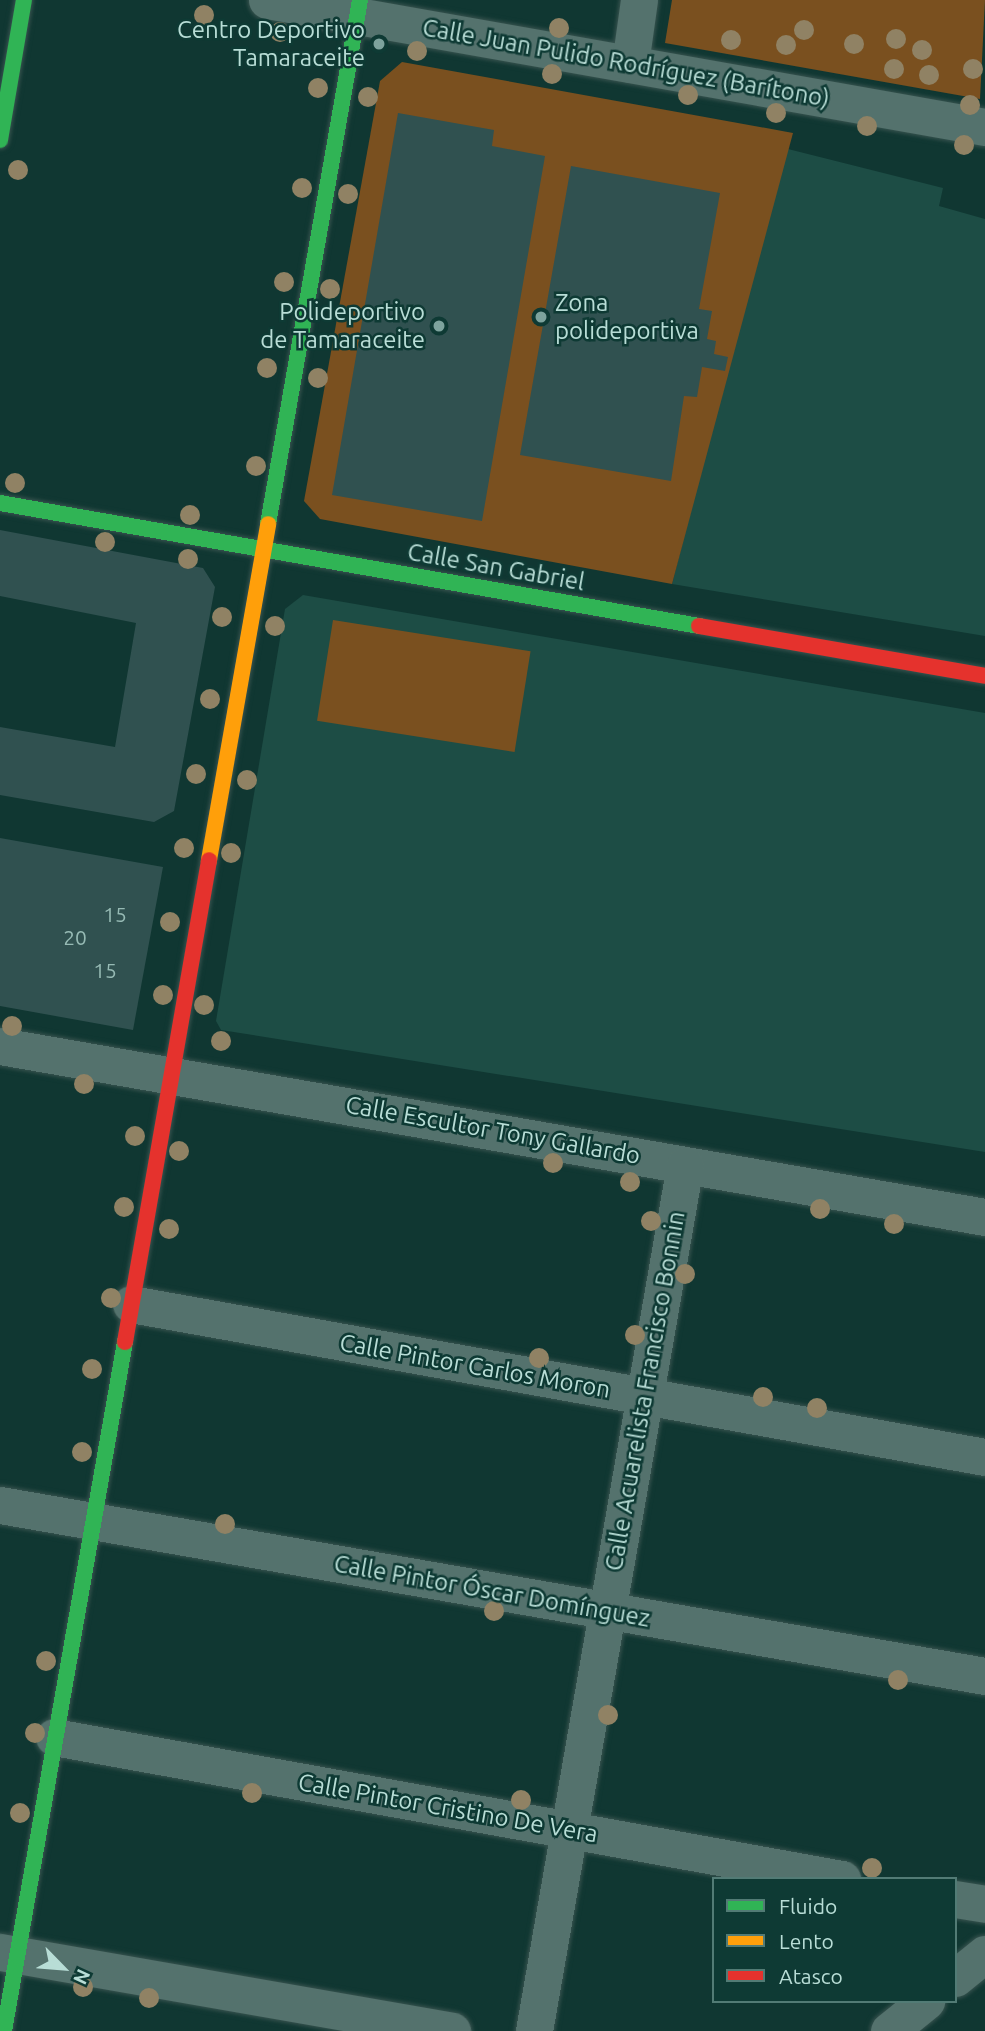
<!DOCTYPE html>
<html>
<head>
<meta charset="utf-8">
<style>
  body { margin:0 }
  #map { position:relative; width:985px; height:2031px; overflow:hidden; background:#103732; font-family:Ubuntu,sans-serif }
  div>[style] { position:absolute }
  .built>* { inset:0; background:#1d4d45 }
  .green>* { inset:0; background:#7a501f; transform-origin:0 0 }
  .building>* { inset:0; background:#305150 }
  .roads { filter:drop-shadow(0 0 2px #38534f) drop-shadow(0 0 2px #38534f) }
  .street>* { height:37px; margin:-18.5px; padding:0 18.5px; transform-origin:18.5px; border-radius:18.5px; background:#54726d }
  .fast>* { height:16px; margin:-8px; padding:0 8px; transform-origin:8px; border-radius:8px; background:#30b455 }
  .slow>* { height:16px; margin:-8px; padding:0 8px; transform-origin:8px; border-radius:8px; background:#ff9f0a }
  .jam>* { height:16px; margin:-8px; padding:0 8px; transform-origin:8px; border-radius:8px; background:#e5322d }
  .trees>* { width:20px; height:20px; margin:-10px; border-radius:50%; background:#908264 }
  .dots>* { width:19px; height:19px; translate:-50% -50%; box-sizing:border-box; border:4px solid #0e3a34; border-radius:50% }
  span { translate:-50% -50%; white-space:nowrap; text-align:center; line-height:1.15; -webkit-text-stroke:5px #0e3a34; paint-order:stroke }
  .number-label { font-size:21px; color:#96bab4 }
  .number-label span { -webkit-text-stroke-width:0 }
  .poi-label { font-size:24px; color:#b8ddd6 }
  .right { translate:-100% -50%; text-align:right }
  .left { translate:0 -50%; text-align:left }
  .street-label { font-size:24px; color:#b8ddd6 }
  .legend { position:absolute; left:712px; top:1877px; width:245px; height:126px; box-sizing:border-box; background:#0e3a34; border:2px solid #527b75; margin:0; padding:9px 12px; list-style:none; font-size:21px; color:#b8ddd6 }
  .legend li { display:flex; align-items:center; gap:14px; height:35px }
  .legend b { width:35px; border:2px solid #527b75 }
  .north { position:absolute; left:28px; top:1933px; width:70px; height:70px; -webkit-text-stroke:5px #0e3a34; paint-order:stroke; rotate:115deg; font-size:19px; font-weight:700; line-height:28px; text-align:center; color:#b8ddd6 }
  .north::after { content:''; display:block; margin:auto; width:24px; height:32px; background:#b8ddd6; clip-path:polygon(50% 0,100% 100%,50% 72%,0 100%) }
</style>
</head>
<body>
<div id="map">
  <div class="built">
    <i style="clip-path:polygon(784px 148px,943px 188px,939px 206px,985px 219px,985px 636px,672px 584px)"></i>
    <i style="clip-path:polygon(303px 595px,985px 713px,985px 1152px,221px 1030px,216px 1021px,285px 609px)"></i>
  </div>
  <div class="green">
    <i style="clip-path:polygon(672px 0,985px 0,980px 99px,665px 43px)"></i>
    <i style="clip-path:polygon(402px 62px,793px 133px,672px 584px,320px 519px,304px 501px,380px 81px)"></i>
    <i style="left:333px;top:620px;width:200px;height:102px;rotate:9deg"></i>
  </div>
  <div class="building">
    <i style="clip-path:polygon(398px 113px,494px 130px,492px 146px,545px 156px,482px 521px,332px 495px)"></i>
    <i style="clip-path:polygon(571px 166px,720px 193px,699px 309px,712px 311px,707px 339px,716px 341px,714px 354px,728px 357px,725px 371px,702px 367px,697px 397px,684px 396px,671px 481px,520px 455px)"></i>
    <i style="clip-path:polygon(0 530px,203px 568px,215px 587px,174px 811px,154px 822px,0 795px,0 727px,115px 747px,136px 623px,0 596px)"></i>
    <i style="clip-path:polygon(0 838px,163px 867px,133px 1030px,0 1006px)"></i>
  </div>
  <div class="roads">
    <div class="street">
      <i style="left:267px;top:0;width:729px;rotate:10.03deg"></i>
      <i style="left:630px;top:64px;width:65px;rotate:-82deg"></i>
      <i style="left:0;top:1046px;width:1000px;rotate:9.85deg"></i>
      <i style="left:131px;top:1304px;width:868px;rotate:10.16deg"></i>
      <i style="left:0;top:1505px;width:1000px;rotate:9.85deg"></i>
      <i style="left:54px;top:1737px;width:801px;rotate:10.22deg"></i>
      <i style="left:955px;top:1899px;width:30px;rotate:9deg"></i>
      <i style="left:0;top:1952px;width:459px;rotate:9.9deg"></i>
      <i style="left:955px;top:1978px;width:38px;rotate:-39deg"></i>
      <i style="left:534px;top:2031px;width:879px;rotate:-80.11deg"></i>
      <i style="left:889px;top:2031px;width:48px;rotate:-39deg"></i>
    </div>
    <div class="fast">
      <i style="left:0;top:140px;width:142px;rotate:-80.3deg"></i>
      <i style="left:0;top:503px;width:710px;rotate:9.98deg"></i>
      <i style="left:268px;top:524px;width:532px;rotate:-80.04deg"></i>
      <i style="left:4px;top:2031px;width:700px;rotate:-80.04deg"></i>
    </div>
    <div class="slow">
      <i style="left:209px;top:860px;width:341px;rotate:-80deg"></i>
    </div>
    <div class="jam">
      <i style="left:699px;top:626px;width:290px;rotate:9.9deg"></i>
      <i style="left:125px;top:1342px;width:489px;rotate:-80.1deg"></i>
    </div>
  </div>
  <div class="trees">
    <i style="left:204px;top:15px"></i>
    <i style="left:559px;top:28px"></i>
    <i style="left:804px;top:30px"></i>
    <i style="left:280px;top:32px"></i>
    <i style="left:896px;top:39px"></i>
    <i style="left:731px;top:40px"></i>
    <i style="left:854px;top:44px"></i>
    <i style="left:786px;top:45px"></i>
    <i style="left:922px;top:50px"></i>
    <i style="left:417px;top:51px"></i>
    <i style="left:894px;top:69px"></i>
    <i style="left:973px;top:69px"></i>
    <i style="left:552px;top:74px"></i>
    <i style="left:929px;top:75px"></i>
    <i style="left:318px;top:88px"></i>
    <i style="left:688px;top:95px"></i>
    <i style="left:368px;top:97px"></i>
    <i style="left:970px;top:105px"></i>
    <i style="left:776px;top:113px"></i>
    <i style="left:867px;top:126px"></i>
    <i style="left:964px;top:145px"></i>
    <i style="left:18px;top:170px"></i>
    <i style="left:302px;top:188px"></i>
    <i style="left:348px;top:194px"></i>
    <i style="left:284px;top:282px"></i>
    <i style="left:330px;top:289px"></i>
    <i style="left:267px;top:368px"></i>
    <i style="left:318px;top:378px"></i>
    <i style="left:256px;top:466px"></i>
    <i style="left:15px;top:483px"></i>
    <i style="left:190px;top:515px"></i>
    <i style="left:105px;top:542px"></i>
    <i style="left:188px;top:559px"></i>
    <i style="left:222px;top:617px"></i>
    <i style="left:275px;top:626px"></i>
    <i style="left:210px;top:699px"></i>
    <i style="left:196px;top:774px"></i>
    <i style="left:247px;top:780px"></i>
    <i style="left:184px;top:848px"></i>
    <i style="left:231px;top:853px"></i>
    <i style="left:170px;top:922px"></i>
    <i style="left:163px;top:995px"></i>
    <i style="left:204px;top:1005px"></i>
    <i style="left:12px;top:1026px"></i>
    <i style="left:221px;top:1041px"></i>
    <i style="left:84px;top:1084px"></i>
    <i style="left:135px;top:1136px"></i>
    <i style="left:179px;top:1151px"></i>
    <i style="left:553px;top:1163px"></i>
    <i style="left:630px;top:1182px"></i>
    <i style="left:124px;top:1207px"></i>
    <i style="left:820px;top:1209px"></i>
    <i style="left:651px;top:1221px"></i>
    <i style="left:894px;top:1224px"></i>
    <i style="left:169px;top:1229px"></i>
    <i style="left:685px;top:1274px"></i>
    <i style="left:111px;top:1298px"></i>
    <i style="left:635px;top:1335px"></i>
    <i style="left:539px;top:1358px"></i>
    <i style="left:92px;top:1369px"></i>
    <i style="left:763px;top:1397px"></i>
    <i style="left:817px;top:1408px"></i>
    <i style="left:82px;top:1452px"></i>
    <i style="left:225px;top:1524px"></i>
    <i style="left:494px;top:1611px"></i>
    <i style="left:46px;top:1661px"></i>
    <i style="left:898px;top:1680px"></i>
    <i style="left:608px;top:1715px"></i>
    <i style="left:35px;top:1733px"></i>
    <i style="left:252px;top:1793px"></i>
    <i style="left:521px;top:1800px"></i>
    <i style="left:20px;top:1813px"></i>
    <i style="left:872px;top:1868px"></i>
    <i style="left:83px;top:1987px"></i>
    <i style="left:149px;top:1998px"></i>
  </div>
  <div class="dots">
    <i style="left:379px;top:44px;background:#7da39d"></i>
    <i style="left:541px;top:317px;background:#7da39d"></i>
    <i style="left:439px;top:326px;background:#7da39d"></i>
  </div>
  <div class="number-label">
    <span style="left:115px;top:914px">15</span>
    <span style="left:75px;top:937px">20</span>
    <span style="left:105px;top:970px">15</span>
  </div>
  <div class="poi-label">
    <span class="right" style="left:365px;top:44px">Centro Deportivo<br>Tamaraceite</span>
    <span class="left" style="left:555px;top:317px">Zona<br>polideportiva</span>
    <span class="right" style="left:425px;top:326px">Polideportivo<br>de Tamaraceite</span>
  </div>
  <div class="street-label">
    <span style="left:626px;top:63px;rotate:10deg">Calle Juan Pulido Rodríguez (Barítono)</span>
    <span style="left:496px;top:567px;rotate:10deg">Calle San Gabriel</span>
    <span style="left:493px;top:1130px;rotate:10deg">Calle Escultor Tony Gallardo</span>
    <span style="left:475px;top:1366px;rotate:10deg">Calle Pintor Carlos Moron</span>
    <span style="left:645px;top:1391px;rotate:-80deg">Calle Acuarelista Francisco Bonnin</span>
    <span style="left:492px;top:1591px;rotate:10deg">Calle Pintor Óscar Domínguez</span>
    <span style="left:448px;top:1808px;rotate:10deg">Calle Pintor Cristino De Vera</span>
  </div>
  <ul class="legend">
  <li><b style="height:9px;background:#30b455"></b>Fluido</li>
  <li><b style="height:9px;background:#ff9f0a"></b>Lento</li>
  <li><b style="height:9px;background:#e5322d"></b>Atasco</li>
  </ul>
  <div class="north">N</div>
</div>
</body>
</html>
